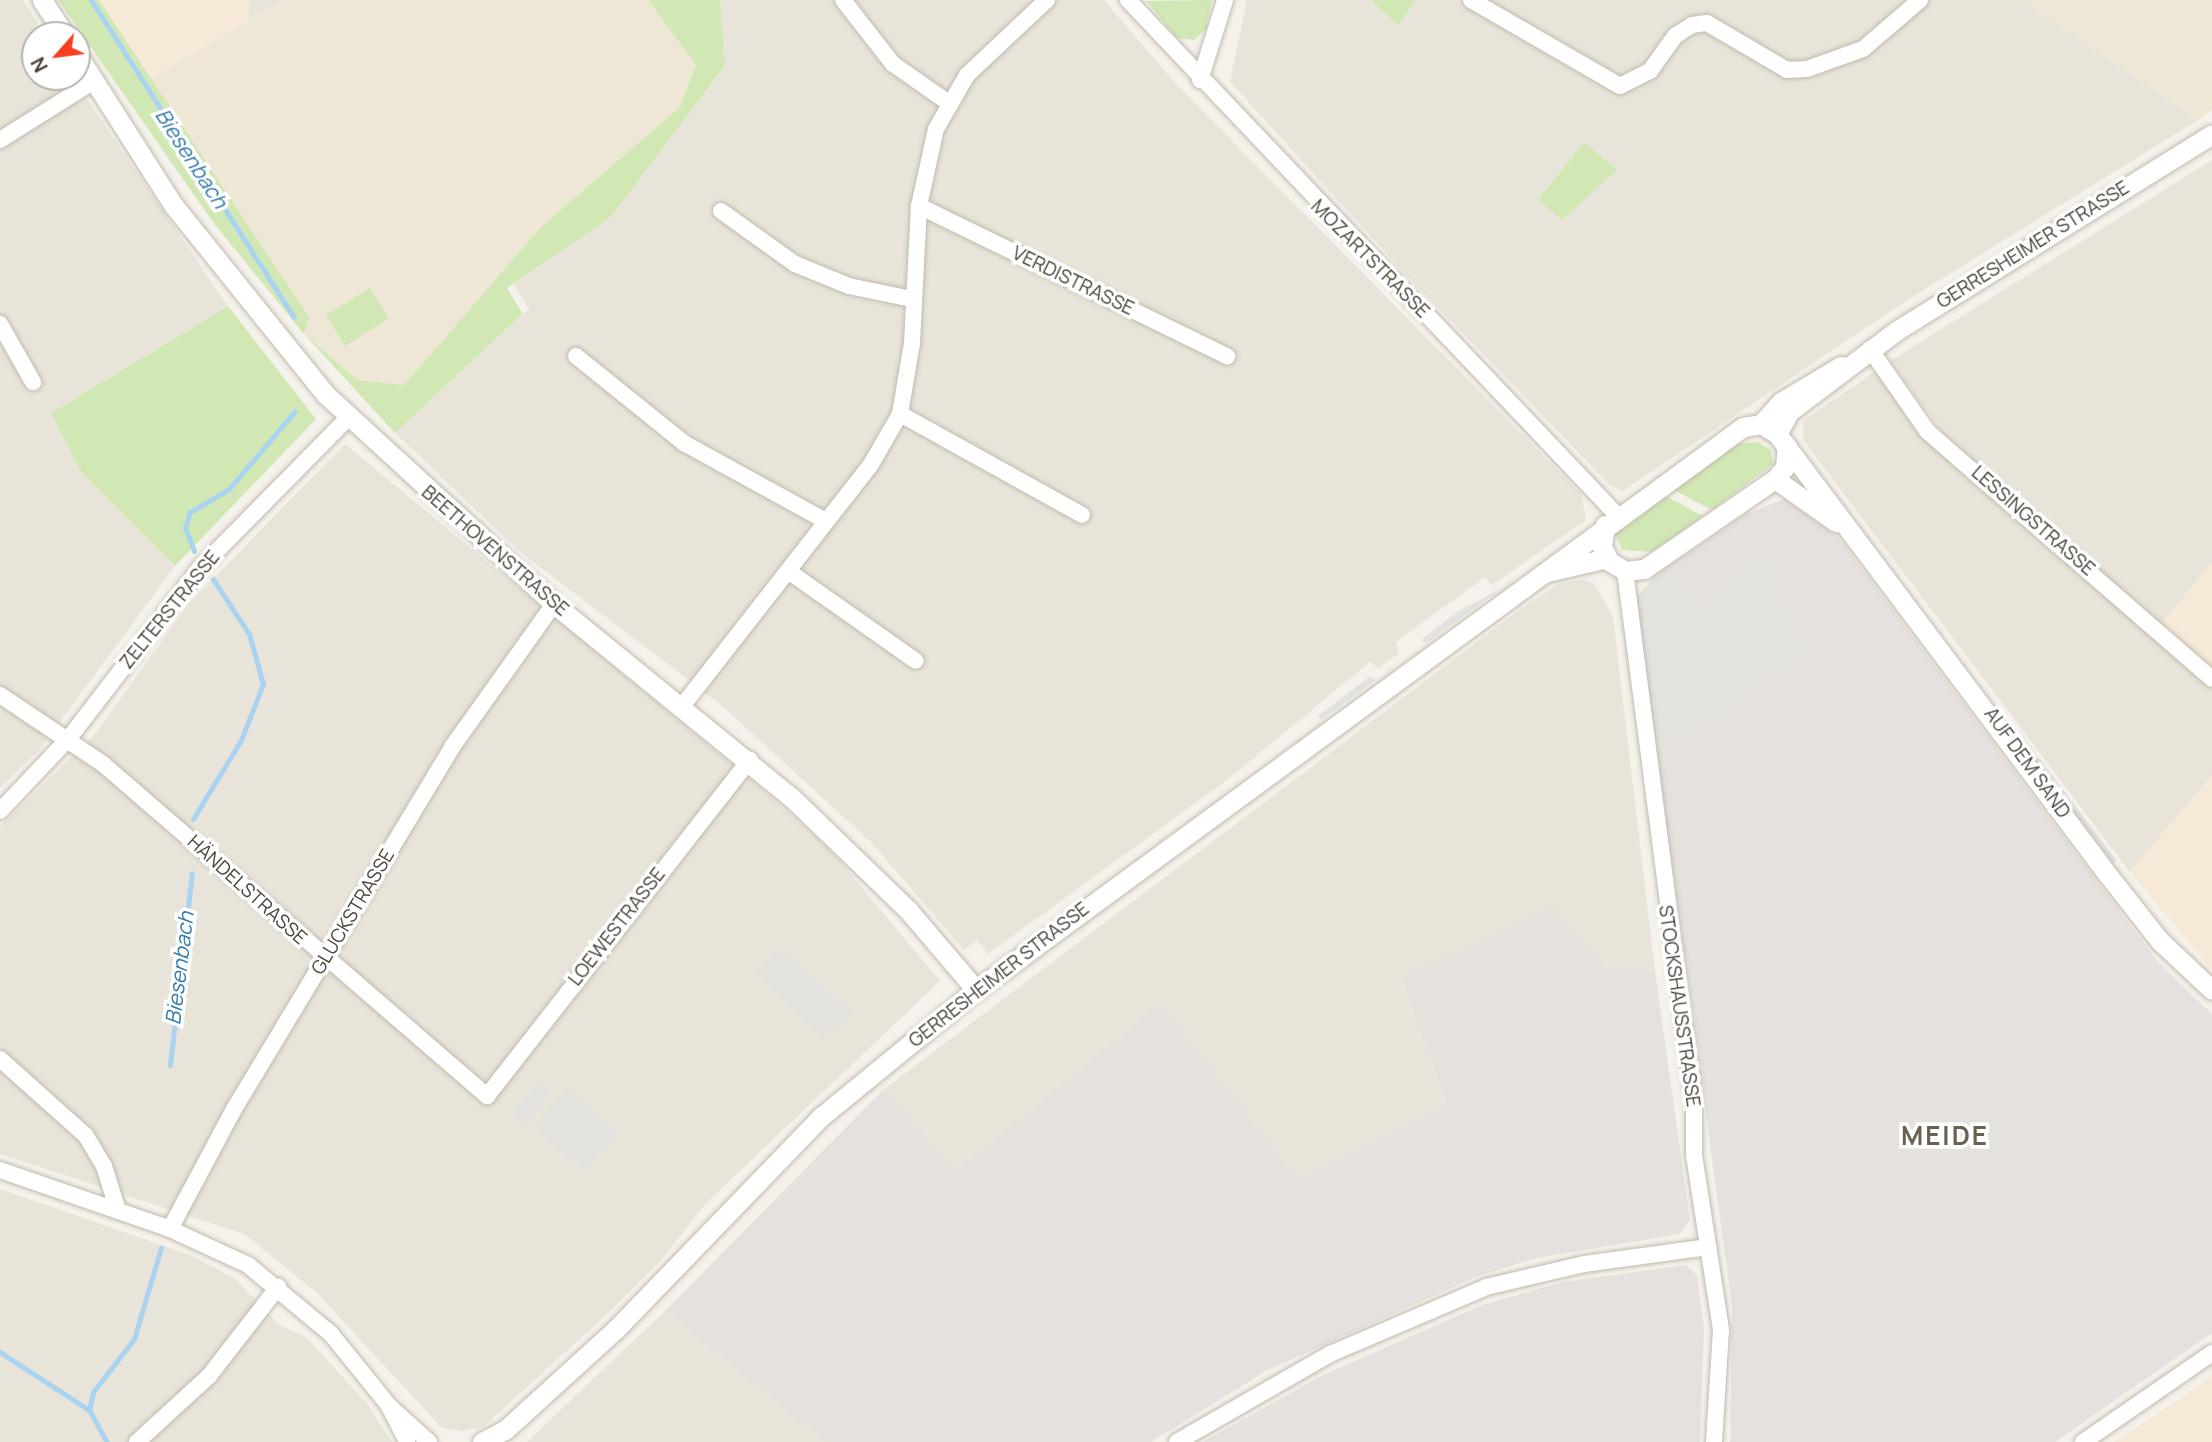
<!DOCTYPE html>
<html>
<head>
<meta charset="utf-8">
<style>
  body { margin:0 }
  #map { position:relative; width:2212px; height:1442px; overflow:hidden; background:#f5f2eb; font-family:Manrope,sans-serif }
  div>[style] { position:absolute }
  .residential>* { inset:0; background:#e9e4d9 }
  .commercial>* { inset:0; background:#f6e9d7 }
  .industrial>* { inset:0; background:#e5e1dc }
  .education>* { inset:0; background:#eee7d5 }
  .green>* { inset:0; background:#d1e8b5; transform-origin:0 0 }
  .parking>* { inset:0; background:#e4e2df; transform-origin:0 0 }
  .stream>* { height:5px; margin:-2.5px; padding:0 2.5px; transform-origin:2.5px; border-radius:2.5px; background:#a9d3f0 }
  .roads { filter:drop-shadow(0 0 2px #c1baae) drop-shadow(0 0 2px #c1baae) }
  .minor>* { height:16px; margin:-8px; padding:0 8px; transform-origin:8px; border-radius:8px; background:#fff }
  .tertiary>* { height:19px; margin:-9.5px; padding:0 9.5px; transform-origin:9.5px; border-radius:9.5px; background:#fff }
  span { translate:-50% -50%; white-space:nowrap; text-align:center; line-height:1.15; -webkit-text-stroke:7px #fff; paint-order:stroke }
  .street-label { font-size:19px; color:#4a4339 }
  .water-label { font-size:21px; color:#3079ae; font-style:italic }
  .district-label { font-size:26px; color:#6c6150; font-weight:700; letter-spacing:2px }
  .north { position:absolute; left:21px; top:21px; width:70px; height:70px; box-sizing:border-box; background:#fff; border:2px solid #b7b4b0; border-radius:50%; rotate:242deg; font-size:19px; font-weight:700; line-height:28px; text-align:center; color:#4a4339 }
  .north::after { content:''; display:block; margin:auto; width:24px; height:32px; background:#f74021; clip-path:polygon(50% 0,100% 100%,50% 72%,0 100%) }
</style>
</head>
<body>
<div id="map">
  <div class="residential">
    <i style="clip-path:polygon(0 0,23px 0,45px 35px,35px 35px,35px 77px,72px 77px,228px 306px,51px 413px,81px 472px,175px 566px,40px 749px,0 788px)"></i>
    <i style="clip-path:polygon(249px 0,283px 0,248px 20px)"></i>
    <i style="clip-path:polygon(720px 0,1104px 0,1175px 83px,1581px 494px,1586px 520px,1492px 585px,1485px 577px,1396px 642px,1399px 653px,1378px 669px,1371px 661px,1227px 780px,988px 954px,977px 940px,964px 950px,871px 842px,720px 704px,519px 551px,395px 433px,529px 309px,513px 284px,611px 217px,725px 67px)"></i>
    <i style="clip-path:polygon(1247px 0,2022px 0,2198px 120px,1901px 304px,1623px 491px,1610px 485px,1409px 278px,1230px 82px)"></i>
    <i style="clip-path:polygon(2212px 160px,2212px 563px,2160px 625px,1952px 446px,1890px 361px)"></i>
    <i style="clip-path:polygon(1879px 369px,1922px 432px,2212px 686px,2212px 775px,2130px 872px,1803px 440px,1803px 421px)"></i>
    <i style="clip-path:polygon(345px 444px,773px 798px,832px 852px,940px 981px,705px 1204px,660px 1262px,602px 1319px,483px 1427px,462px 1431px,442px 1428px,316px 1292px,244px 1234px,0 1154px,0 826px,95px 734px,189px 603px)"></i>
    <i style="clip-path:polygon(1584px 579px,1595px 585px,1613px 617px,1655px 971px,1400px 979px,1447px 1105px,1299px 1179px,1160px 1005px,957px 1172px,883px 1090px,1518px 611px,1559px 584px)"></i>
    <i style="clip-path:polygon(0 1189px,190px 1255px,234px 1278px,281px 1326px,305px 1336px,366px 1402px,392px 1442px,0 1442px)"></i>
    <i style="clip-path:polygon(665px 1311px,782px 1406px,825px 1442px,527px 1442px)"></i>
  </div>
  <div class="commercial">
    <i style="clip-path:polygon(99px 0,249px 0,248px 20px,148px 80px)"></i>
    <i style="clip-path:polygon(2212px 563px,2212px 669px,2160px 625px)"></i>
    <i style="clip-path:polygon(2212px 775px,2212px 970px,2130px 872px)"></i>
    <i style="clip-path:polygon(2212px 1375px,2212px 1442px,2114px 1442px,2190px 1392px)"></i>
  </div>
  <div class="industrial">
    <i style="clip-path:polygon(1784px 499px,1838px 537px,2158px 962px,2212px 1014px,2212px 1333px,2055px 1442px,1730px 1442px,1732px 1307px,1636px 598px,1656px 575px,1746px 514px)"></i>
    <i style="clip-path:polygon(1554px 907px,1606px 970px,1655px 971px,1690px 1220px,1680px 1234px,1537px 1258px,1478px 1276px,1268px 1370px,1151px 1442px,825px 1442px,665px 1311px,883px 1090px,957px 1171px,1160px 1004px,1299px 1179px,1447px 1105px,1400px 978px)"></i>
    <i style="clip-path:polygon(1685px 1265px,1697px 1275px,1704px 1329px,1700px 1442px,1203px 1442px,1323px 1375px,1482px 1305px,1563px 1282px)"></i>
  </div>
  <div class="education">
    <i style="clip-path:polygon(283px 0,648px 0,696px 65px,680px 107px,541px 227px,404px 385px,357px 380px,304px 334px,148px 80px)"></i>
    <i style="clip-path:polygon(2022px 0,2212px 0,2212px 110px,2198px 120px)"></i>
  </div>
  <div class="green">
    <i style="clip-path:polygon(58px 0,99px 0,309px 317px,304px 334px,357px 380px,404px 385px,541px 227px,680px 107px,696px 65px,648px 0,720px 0,725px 66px,611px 217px,507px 288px,523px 314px,395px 433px,304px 334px,215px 225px)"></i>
    <i style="clip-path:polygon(1212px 0,1206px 29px,1194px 40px,1177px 38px,1146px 1px)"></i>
    <i style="clip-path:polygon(1371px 0,1416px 0,1398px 25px)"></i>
    <i style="clip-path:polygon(1584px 142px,1617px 170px,1562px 220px,1538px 200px)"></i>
    <i style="left:370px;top:288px;width:36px;height:52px;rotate:58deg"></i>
    <i style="clip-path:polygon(228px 306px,316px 419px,175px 566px,81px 472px,51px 413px)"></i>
    <i style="clip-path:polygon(1757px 442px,1771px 450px,1773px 464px,1712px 510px,1672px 489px,1736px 444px)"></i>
    <i style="clip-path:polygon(1664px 495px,1703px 516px,1651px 552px,1622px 550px,1615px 532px)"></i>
  </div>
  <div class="parking">
    <i style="clip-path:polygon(1764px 561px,1774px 574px,1765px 581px,1805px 647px,1681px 742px,1669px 725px,1655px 728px,1640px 600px,1653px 599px,1646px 588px,1673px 569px,1703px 608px)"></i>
    <i style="clip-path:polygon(1502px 588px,1425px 644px,1422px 639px,1457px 612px)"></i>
    <i style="clip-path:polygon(1369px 677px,1376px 680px,1321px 720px,1318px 716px)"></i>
    <i style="left:2022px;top:735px;width:157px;height:5px;rotate:53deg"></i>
    <i style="clip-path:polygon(779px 949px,853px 1013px,822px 1037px,755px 971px)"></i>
    <i style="left:539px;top:1081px;width:17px;height:43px;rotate:40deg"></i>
    <i style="left:567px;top:1089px;width:68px;height:50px;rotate:41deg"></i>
  </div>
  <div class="stream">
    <i style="left:91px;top:0;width:376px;rotate:57.4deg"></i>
    <i style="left:194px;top:551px;width:25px;rotate:-111deg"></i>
    <i style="left:185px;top:528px;width:17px;rotate:-73deg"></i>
    <i style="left:190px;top:512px;width:45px;rotate:-30.5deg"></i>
    <i style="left:229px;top:489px;width:102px;rotate:-49.8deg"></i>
    <i style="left:193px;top:819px;width:92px;rotate:-58.7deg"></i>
    <i style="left:241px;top:740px;width:60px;rotate:-68.6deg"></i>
    <i style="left:263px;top:684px;width:52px;rotate:-105.6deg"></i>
    <i style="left:249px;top:634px;width:66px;rotate:-123.2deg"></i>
    <i style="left:170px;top:1065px;width:193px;rotate:-83.5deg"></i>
    <i style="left:0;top:1352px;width:106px;rotate:33.1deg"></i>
    <i style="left:89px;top:1410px;width:37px;rotate:61deg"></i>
    <i style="left:89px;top:1410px;width:18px;rotate:-77deg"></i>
    <i style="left:93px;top:1392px;width:67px;rotate:-52.3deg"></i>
    <i style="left:134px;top:1339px;width:95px;rotate:-73.5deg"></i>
  </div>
  <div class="roads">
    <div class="minor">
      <i style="left:843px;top:0;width:81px;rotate:52deg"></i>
      <i style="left:893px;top:64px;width:65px;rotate:34.9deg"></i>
      <i style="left:1128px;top:0;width:709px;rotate:46.49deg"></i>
      <i style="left:1471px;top:0;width:172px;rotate:30deg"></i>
      <i style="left:1620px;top:86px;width:34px;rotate:-27deg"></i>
      <i style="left:1650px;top:71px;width:43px;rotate:-54.5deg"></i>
      <i style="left:1675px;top:36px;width:20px;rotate:-33deg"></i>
      <i style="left:1692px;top:25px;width:15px;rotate:-8deg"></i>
      <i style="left:1707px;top:23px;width:93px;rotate:30.4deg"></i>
      <i style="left:1787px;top:70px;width:20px;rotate:-3deg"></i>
      <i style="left:1807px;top:69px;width:59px;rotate:-19.7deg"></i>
      <i style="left:1863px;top:49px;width:75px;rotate:-40.7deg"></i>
      <i style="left:1200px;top:80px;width:84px;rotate:-72.6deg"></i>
      <i style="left:0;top:140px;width:111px;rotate:-32.1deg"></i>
      <i style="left:919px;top:206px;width:343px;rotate:26deg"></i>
      <i style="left:721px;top:211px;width:91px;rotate:35.6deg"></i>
      <i style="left:795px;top:264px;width:58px;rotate:22.2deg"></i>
      <i style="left:849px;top:286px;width:64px;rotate:11.7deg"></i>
      <i style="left:0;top:324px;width:67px;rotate:60.4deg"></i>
      <i style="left:1870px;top:349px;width:101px;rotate:55.1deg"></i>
      <i style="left:1928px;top:432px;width:376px;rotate:41deg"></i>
      <i style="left:576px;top:356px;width:139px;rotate:38.9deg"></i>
      <i style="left:684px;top:443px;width:160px;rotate:28.8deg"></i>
      <i style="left:900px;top:414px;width:208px;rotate:29deg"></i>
      <i style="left:788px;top:571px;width:156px;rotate:35.1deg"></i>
      <i style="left:1625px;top:571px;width:535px;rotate:82.6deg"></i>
      <i style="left:1694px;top:1102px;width:53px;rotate:90deg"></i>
      <i style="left:1694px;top:1155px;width:177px;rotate:81.2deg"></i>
      <i style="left:1721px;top:1330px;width:112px;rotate:93.6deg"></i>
      <i style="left:0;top:695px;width:124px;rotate:33.8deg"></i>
      <i style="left:103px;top:764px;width:508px;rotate:40.85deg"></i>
      <i style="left:487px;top:1096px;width:427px;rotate:-52deg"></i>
      <i style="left:683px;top:705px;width:303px;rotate:-52deg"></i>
      <i style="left:870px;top:466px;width:60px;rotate:-60deg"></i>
      <i style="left:900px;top:414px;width:72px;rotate:-80.4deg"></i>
      <i style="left:912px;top:343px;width:137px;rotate:-87.1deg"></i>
      <i style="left:919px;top:206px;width:79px;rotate:-77.6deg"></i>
      <i style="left:936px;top:129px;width:62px;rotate:-60.1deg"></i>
      <i style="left:967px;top:75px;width:110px;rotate:-43.2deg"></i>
      <i style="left:0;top:811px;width:100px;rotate:-46.6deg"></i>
      <i style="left:69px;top:738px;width:213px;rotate:-52.4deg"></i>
      <i style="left:199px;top:569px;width:214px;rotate:-45.4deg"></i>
      <i style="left:0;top:1059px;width:115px;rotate:41.8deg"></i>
      <i style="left:86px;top:1136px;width:35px;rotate:59deg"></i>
      <i style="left:104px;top:1166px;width:47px;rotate:72.7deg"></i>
      <i style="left:0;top:1170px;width:180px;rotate:19.1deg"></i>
      <i style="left:170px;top:1229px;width:86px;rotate:24.8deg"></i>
      <i style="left:248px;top:1265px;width:108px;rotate:39.7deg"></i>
      <i style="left:331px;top:1334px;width:92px;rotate:51.1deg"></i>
      <i style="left:389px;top:1406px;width:54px;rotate:42deg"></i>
      <i style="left:170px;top:1229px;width:136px;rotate:-61.9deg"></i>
      <i style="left:234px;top:1109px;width:423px;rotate:-58.9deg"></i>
      <i style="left:452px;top:747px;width:176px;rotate:-54.5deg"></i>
      <i style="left:390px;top:1408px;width:38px;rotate:63deg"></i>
      <i style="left:137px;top:1442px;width:98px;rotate:-42.5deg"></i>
      <i style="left:209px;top:1376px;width:113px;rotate:-52.2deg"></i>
      <i style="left:1177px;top:1442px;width:177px;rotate:-29.9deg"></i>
      <i style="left:1330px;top:1354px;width:170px;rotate:-23.2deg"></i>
      <i style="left:1486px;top:1287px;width:101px;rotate:-13.2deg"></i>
      <i style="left:1584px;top:1264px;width:125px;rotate:-7.8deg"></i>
      <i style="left:2083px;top:1442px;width:157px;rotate:-34.6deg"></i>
    </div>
    <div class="tertiary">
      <i style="left:42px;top:0;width:42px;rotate:56.7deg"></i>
      <i style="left:77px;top:54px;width:180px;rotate:57.5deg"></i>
      <i style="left:174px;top:206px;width:241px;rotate:51.2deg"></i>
      <i style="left:325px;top:394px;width:311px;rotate:42.5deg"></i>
      <i style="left:554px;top:604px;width:306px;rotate:39.2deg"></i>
      <i style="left:791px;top:797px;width:163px;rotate:44deg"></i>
      <i style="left:908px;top:910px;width:105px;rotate:49.6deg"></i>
      <i style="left:1761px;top:424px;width:30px;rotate:-48deg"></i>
      <i style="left:1781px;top:402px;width:70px;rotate:-31deg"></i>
      <i style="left:1777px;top:434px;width:25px;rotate:-61deg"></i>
      <i style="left:1789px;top:412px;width:134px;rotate:-37.1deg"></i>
      <i style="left:1896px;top:331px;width:372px;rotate:-31.9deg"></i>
      <i style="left:1775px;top:479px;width:75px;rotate:35.2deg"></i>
      <i style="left:1605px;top:525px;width:22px;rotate:98deg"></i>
      <i style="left:1602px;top:547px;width:16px;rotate:63deg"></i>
      <i style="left:1609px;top:561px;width:19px;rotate:32deg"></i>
      <i style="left:1625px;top:571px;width:19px;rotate:-6deg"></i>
      <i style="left:1644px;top:569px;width:159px;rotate:-34.5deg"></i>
      <i style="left:1775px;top:479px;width:16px;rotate:-50deg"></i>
      <i style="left:1785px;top:467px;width:21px;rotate:-85deg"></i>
      <i style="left:1547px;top:572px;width:62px;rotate:-13.1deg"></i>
      <i style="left:482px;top:1442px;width:26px;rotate:-28deg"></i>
      <i style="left:505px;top:1430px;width:150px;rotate:-42.3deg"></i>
      <i style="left:616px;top:1329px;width:296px;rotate:-46deg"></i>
      <i style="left:822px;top:1116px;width:199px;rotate:-39.3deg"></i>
      <i style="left:976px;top:990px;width:951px;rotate:-36.28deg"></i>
      <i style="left:1743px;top:427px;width:18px;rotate:-9deg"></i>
      <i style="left:1761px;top:424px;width:19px;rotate:32deg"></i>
      <i style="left:1777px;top:434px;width:551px;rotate:53.11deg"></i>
      <i style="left:2108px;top:875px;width:84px;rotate:51.8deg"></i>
      <i style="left:2160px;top:941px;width:71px;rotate:43.3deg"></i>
    </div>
  </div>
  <div class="street-label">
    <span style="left:2033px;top:245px;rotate:-32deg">GERRESHEIMER STRASSE</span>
    <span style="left:1370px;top:259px;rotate:45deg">MOZARTSTRASSE</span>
    <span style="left:1073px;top:281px;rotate:26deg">VERDISTRASSE</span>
    <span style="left:2033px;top:521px;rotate:41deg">LESSINGSTRASSE</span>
    <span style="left:495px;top:551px;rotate:41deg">BEETHOVENSTRASSE</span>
    <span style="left:170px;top:610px;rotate:-51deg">ZELTERSTRASSE</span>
    <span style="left:2027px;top:763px;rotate:54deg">AUF DEM SAND</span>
    <span style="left:247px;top:890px;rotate:42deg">HÄNDELSTRASSE</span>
    <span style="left:353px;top:912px;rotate:-59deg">GLUCKSTRASSE</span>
    <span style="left:617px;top:927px;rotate:-52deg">LOEWESTRASSE</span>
    <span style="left:999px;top:975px;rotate:-38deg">GERRESHEIMER STRASSE</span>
    <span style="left:1679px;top:1006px;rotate:82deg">STOCKSHAUSSTRASSE</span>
  </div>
  <div class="water-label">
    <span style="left:192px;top:158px;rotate:57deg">Biesenbach</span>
    <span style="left:179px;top:968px;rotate:-83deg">Biesenbach</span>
  </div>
  <div class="district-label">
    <span style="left:1945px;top:1136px">MEIDE</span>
  </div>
  <div class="north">N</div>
</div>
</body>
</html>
